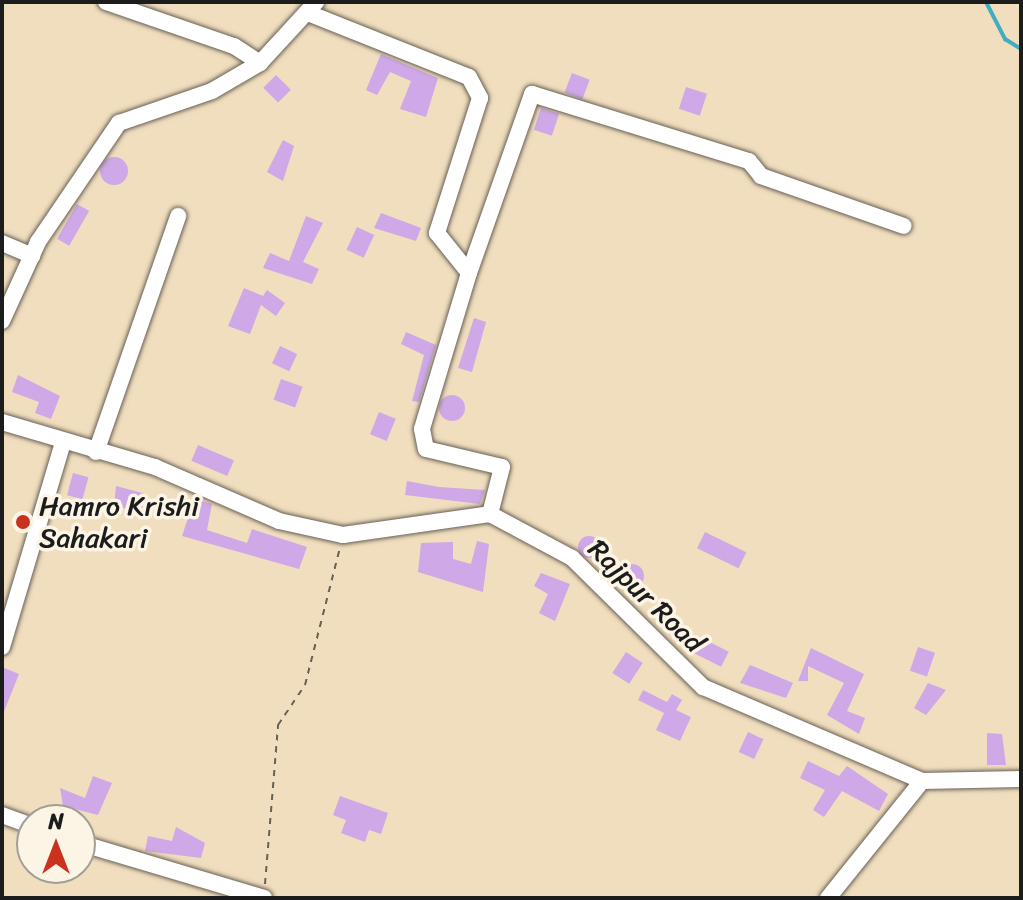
<!DOCTYPE html>
<html>
<head>
<meta charset="utf-8">
<style>
  body { margin:0 }
  #map { position:relative; width:1023px; height:900px; overflow:hidden; background:#f1debe; font-family:Sriracha,sans-serif }
  div>[style] { position:absolute }
  .stream>* { height:4px; margin:-2px; padding:0 2px; transform-origin:2px; border-radius:2px; background:#42adc1 }
  .building>* { inset:0; background:#cea8e7; transform-origin:0 0 }
  .round { border-radius:50% }
  .path>* { height:2px; margin-top:-1px; transform-origin:0; background:repeating-linear-gradient(90deg,#676055 0 6px,transparent 0 12px) }
  .roads { filter:drop-shadow(0 0 2px #676055) drop-shadow(0 0 2px #676055) }
  .minor>* { height:16px; margin:-8px; padding:0 8px; transform-origin:8px; border-radius:8px; background:#fff }
  .dots>* { width:22px; height:22px; translate:-50% -50%; box-sizing:border-box; border:4px solid #fcf5e5; border-radius:50% }
  span { translate:-50% -50%; white-space:nowrap; text-align:center; line-height:1.15; -webkit-text-stroke:7px #fcf5e5; paint-order:stroke }
  .poi-label { font-size:28px; color:#1c1c1c }
  .left { translate:0 -50%; text-align:left }
  .street-label { font-size:28px; color:#1c1c1c }
  .frame { position:absolute; inset:0; border:4px solid #1c1c1c; pointer-events:none }
  .north { position:absolute; left:16px; top:804px; width:80px; height:80px; box-sizing:border-box; background:#fcf5e5; border:2px solid #a29e95; border-radius:50%; rotate:0deg; font-size:22px; font-weight:700; line-height:32px; text-align:center; color:#1c1c1c }
  .north::after { content:''; display:block; margin:auto; width:28px; height:36px; background:#c8321e; clip-path:polygon(50% 0,100% 100%,50% 72%,0 100%) }
</style>
</head>
<body>
<div id="map">
  <div class="stream">
    <i style="left:986px;top:2px;width:42px;rotate:62.8deg"></i>
    <i style="left:1005px;top:39px;width:19px;rotate:32deg"></i>
  </div>
  <div class="building">
    <i style="clip-path:polygon(381px 54px,438px 78px,426px 117px,400px 109px,411px 81px,390px 72px,377px 95px,366px 90px)"></i>
    <i style="left:572px;top:73px;width:19px;height:21px;rotate:21deg"></i>
    <i style="left:276px;top:75px;width:21px;height:18px;rotate:45deg"></i>
    <i style="left:686px;top:87px;width:22px;height:23px;rotate:18deg"></i>
    <i style="left:541px;top:108px;width:19px;height:23px;rotate:18deg"></i>
    <i style="clip-path:polygon(283px 140px,294px 146px,283px 181px,267px 172px)"></i>
    <i class="round" style="left:100px;top:157px;width:28px;height:28px"></i>
    <i style="left:77px;top:204px;width:14px;height:40px;rotate:30deg"></i>
    <i style="clip-path:polygon(381px 213px,421px 228px,416px 241px,374px 228px)"></i>
    <i style="clip-path:polygon(306px 216px,323px 223px,303px 262px,319px 269px,312px 284px,263px 268px,270px 253px,289px 261px)"></i>
    <i style="left:357px;top:227px;width:19px;height:25px;rotate:25deg"></i>
    <i style="clip-path:polygon(244px 288px,263px 296px,267px 290px,285px 303px,276px 316px,261px 305px,250px 334px,228px 326px)"></i>
    <i style="clip-path:polygon(474px 318px,486px 322px,472px 372px,458px 368px)"></i>
    <i style="clip-path:polygon(406px 332px,436px 345px,419px 402px,412px 401px,424px 355px,401px 344px)"></i>
    <i style="left:280px;top:346px;width:19px;height:19px;rotate:25deg"></i>
    <i style="clip-path:polygon(18px 375px,60px 396px,51px 419px,35px 413px,39px 402px,12px 392px)"></i>
    <i style="left:281px;top:379px;width:23px;height:22px;rotate:20deg"></i>
    <i class="round" style="left:439px;top:395px;width:26px;height:26px"></i>
    <i style="left:379px;top:412px;width:18px;height:24px;rotate:22deg"></i>
    <i style="left:198px;top:445px;width:39px;height:17px;rotate:23deg"></i>
    <i style="left:73px;top:473px;width:16px;height:23px;rotate:15deg"></i>
    <i style="clip-path:polygon(407px 481px,439px 487px,485px 490px,480px 504px,405px 495px)"></i>
    <i style="clip-path:polygon(116px 486px,146px 494px,141px 512px,114px 506px)"></i>
    <i style="clip-path:polygon(192px 498px,212px 504px,207px 530px,247px 543px,252px 529px,307px 547px,299px 569px,182px 536px,189px 515px,174px 509px,178px 500px,191px 505px)"></i>
    <i style="left:705px;top:532px;width:46px;height:18px;rotate:26deg"></i>
    <i class="round" style="left:578px;top:536px;width:22px;height:22px"></i>
    <i style="clip-path:polygon(477px 541px,489px 544px,483px 592px,418px 572px,421px 543px,453px 542px,453px 559px,471px 564px)"></i>
    <i class="round" style="left:620px;top:564px;width:24px;height:24px"></i>
    <i style="clip-path:polygon(541px 573px,570px 584px,555px 621px,539px 613px,548px 594px,534px 586px)"></i>
    <i style="left:694px;top:634px;width:39px;height:17px;rotate:27deg"></i>
    <i style="left:918px;top:647px;width:18px;height:25px;rotate:19deg"></i>
    <i style="clip-path:polygon(811px 648px,864px 674px,847px 711px,865px 718px,859px 734px,827px 715px,844px 683px,808px 666px,808px 681px,798px 681px)"></i>
    <i style="left:626px;top:652px;width:20px;height:25px;rotate:33deg"></i>
    <i style="clip-path:polygon(750px 665px,793px 683px,786px 698px,740px 683px)"></i>
    <i style="clip-path:polygon(2px 667px,19px 674px,3px 714px,2px 714px)"></i>
    <i style="clip-path:polygon(928px 683px,946px 690px,926px 715px,914px 708px)"></i>
    <i style="clip-path:polygon(643px 690px,667px 702px,672px 694px,682px 700px,676px 710px,691px 717px,680px 741px,656px 730px,664px 713px,638px 700px)"></i>
    <i style="left:748px;top:732px;width:17px;height:22px;rotate:25deg"></i>
    <i style="clip-path:polygon(987px 733px,1002px 734px,1006px 765px,987px 765px)"></i>
    <i style="clip-path:polygon(808px 761px,839px 776px,847px 766px,888px 794px,879px 811px,842px 791px,824px 817px,813px 810px,825px 790px,800px 778px)"></i>
    <i style="clip-path:polygon(93px 776px,112px 783px,98px 815px,63px 806px,60px 788px,85px 798px)"></i>
    <i style="clip-path:polygon(340px 796px,388px 813px,381px 834px,369px 830px,365px 842px,341px 833px,346px 820px,333px 815px)"></i>
    <i style="clip-path:polygon(176px 827px,205px 843px,201px 858px,145px 851px,148px 836px,172px 841px)"></i>
  </div>
  <div class="path">
    <i style="left:265px;top:884px;width:160px;rotate:-85.3deg"></i>
    <i style="left:278px;top:725px;width:48px;rotate:-56deg"></i>
    <i style="left:305px;top:685px;width:141px;rotate:-75.7deg"></i>
  </div>
  <div class="roads">
    <div class="minor">
      <i style="left:106px;top:2px;width:135px;rotate:19deg"></i>
      <i style="left:234px;top:46px;width:31px;rotate:33deg"></i>
      <i style="left:308px;top:13px;width:173px;rotate:21.7deg"></i>
      <i style="left:469px;top:77px;width:24px;rotate:62deg"></i>
      <i style="left:480px;top:98px;width:142px;rotate:107.7deg"></i>
      <i style="left:437px;top:233px;width:51px;rotate:51.3deg"></i>
      <i style="left:469px;top:273px;width:163px;rotate:106.8deg"></i>
      <i style="left:422px;top:429px;width:20px;rotate:79deg"></i>
      <i style="left:426px;top:449px;width:78px;rotate:13.3deg"></i>
      <i style="left:502px;top:467px;width:49px;rotate:104.3deg"></i>
      <i style="left:2px;top:243px;width:33px;rotate:23deg"></i>
      <i style="left:469px;top:273px;width:190px;rotate:-70.6deg"></i>
      <i style="left:532px;top:94px;width:227px;rotate:17.2deg"></i>
      <i style="left:749px;top:161px;width:19px;rotate:51deg"></i>
      <i style="left:761px;top:176px;width:151px;rotate:19.3deg"></i>
      <i style="left:2px;top:321px;width:87px;rotate:-65.5deg"></i>
      <i style="left:38px;top:242px;width:144px;rotate:-55.8deg"></i>
      <i style="left:119px;top:123px;width:98px;rotate:-19deg"></i>
      <i style="left:212px;top:91px;width:56px;rotate:-30.3deg"></i>
      <i style="left:260px;top:63px;width:83px;rotate:-47.4deg"></i>
      <i style="left:2px;top:422px;width:159px;rotate:16.4deg"></i>
      <i style="left:155px;top:467px;width:135px;rotate:23.5deg"></i>
      <i style="left:279px;top:521px;width:66px;rotate:12.3deg"></i>
      <i style="left:343px;top:535px;width:148px;rotate:-8.1deg"></i>
      <i style="left:490px;top:514px;width:93px;rotate:28.2deg"></i>
      <i style="left:572px;top:558px;width:184px;rotate:44.6deg"></i>
      <i style="left:703px;top:687px;width:238px;rotate:23.2deg"></i>
      <i style="left:922px;top:781px;width:99px;rotate:-1.2deg"></i>
      <i style="left:96px;top:452px;width:250px;rotate:-70.8deg"></i>
      <i style="left:2px;top:647px;width:213px;rotate:-73.4deg"></i>
      <i style="left:2px;top:815px;width:32px;rotate:20deg"></i>
      <i style="left:80px;top:843px;width:192px;rotate:16.6deg"></i>
      <i style="left:828px;top:898px;width:150px;rotate:-51.2deg"></i>
    </div>
  </div>
  <div class="dots">
    <i style="left:23px;top:522px;background:#c8321e"></i>
  </div>
  <div class="poi-label">
    <span class="left" style="left:39px;top:522px">Hamro Krishi<br>Sahakari</span>
  </div>
  <div class="street-label">
    <span style="left:646px;top:596px;rotate:44deg">Rajpur Road</span>
  </div>
  <div class="frame"></div>
  <div class="north">N</div>
</div>
</body>
</html>
